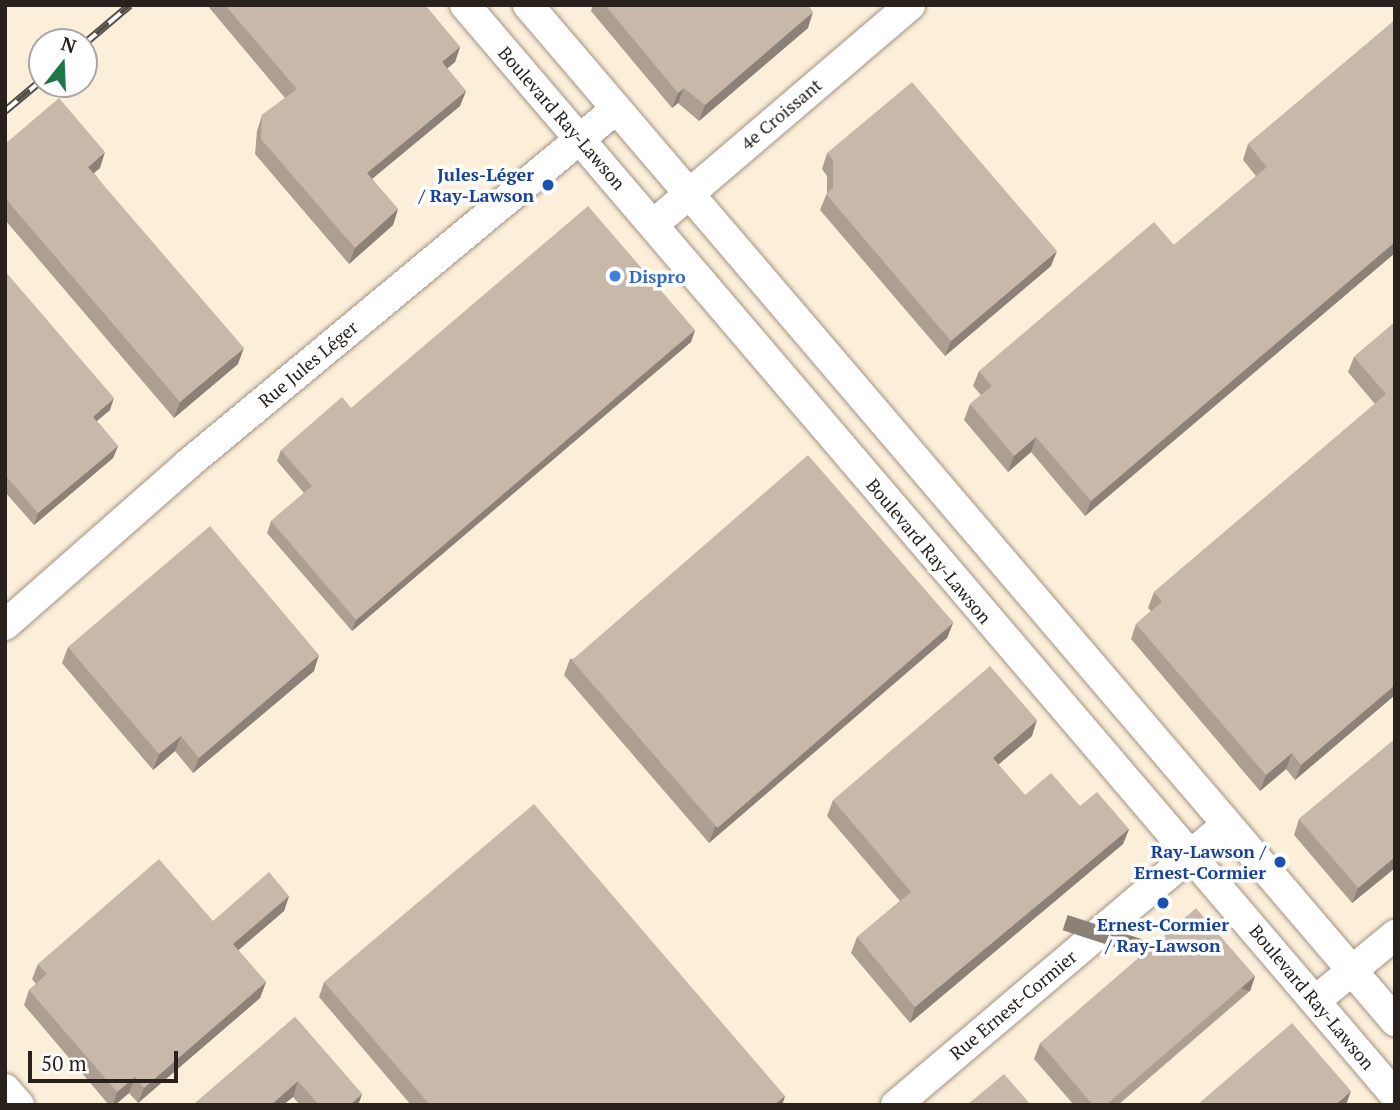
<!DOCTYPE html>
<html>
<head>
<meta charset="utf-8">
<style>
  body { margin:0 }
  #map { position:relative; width:1400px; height:1110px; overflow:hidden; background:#fdfaf6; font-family:"PT Serif",serif }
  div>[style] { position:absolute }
  .industrial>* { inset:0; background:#fbefda }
  .roads { filter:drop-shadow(0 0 2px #a29283) drop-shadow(0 0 2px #a29283) }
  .minor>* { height:30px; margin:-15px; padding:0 15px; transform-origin:15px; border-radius:15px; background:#fff }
  .rail>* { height:8px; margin-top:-4px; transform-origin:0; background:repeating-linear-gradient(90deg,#fff 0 16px,#554f4a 0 32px); box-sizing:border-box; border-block:2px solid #554f4a }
  .wall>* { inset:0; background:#ac9e91 }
  .shaded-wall>* { inset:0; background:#8c8176; transform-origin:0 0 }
  .building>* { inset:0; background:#c8b8a9; transform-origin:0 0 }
  .dots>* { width:19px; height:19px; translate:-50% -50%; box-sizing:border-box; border:4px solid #fff; border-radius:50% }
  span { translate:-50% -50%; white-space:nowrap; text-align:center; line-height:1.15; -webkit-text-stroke:7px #fff; paint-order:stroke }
  .street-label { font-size:18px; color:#28211c }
  .transit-label { font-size:18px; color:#164399; font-weight:700 }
  .right { translate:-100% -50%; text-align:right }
  .shop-label { font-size:18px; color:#366cbe; font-weight:700 }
  .left { translate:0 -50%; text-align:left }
  .frame { position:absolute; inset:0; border:7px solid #28211c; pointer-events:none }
  .north { position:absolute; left:28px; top:28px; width:70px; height:70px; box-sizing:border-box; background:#fff; border:2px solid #a9a6a4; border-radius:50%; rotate:18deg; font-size:19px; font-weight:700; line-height:28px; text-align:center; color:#28211c }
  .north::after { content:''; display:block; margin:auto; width:24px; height:32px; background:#1f7649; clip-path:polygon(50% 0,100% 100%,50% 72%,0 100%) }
  .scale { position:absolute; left:28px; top:1051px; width:150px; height:32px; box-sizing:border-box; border:4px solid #28211c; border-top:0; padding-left:9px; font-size:21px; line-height:24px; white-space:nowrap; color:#28211c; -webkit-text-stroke:5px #fff; paint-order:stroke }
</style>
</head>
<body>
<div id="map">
  <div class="industrial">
    <i style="clip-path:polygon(evenodd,5px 5px,1395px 5px,1395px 1105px,5px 1105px,5px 5px,42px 42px,84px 42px,84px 84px,42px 84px,42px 42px)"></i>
  </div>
  <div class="roads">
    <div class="minor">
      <i style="left:465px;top:5px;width:1433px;rotate:49.53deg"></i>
      <i style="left:528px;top:5px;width:1336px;rotate:49.52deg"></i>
      <i style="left:654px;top:224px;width:337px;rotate:-40.5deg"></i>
      <i style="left:5px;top:625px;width:244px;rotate:-41.3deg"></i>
      <i style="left:188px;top:464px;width:556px;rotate:-39.67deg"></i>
      <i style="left:1315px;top:1001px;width:104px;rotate:-39.5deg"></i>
      <i style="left:5px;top:1089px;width:21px;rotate:49deg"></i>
      <i style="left:896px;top:1105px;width:434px;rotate:-40.3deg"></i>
    </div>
  </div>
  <div class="rail">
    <i style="left:84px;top:44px;width:60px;rotate:-40.3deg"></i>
    <i style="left:5px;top:111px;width:48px;rotate:-40deg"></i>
  </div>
  <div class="wall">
    <i style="clip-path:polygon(207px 5px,425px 5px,460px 47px,455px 62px,447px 68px,466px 91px,460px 106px,372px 179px,398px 209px,393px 225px,349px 264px,255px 154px,257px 131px,262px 115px,285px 98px)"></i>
    <i style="clip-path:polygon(593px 5px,808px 5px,808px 28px,699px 121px,678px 103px,672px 108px,591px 11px)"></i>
    <i style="clip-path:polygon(1395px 20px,1395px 253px,1085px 516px,1031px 452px,1008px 472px,964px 420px,970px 404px,981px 395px,973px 386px,979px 371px,1174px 245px,1256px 176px,1243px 160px,1248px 144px)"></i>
    <i style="clip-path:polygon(5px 144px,100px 168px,94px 173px,238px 364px,174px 418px,5px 220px)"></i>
    <i style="clip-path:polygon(827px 153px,1051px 266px,945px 356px,820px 210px,827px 193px,827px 176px,822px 169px)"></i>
    <i style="clip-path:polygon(5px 271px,110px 410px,97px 421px,118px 446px,113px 458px,34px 525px,5px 492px)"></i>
    <i style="clip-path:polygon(1395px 322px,1395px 695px,1295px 780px,1286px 769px,1260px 791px,1131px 639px,1136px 624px,1151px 611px,1148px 608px,1154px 592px,1375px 404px,1348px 372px,1354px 357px)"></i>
    <i style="clip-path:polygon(695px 330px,691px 342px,352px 631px,267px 533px,271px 521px,304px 493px,277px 461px,281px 450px,351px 408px)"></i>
    <i style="clip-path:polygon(953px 623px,947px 638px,709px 843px,564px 675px,570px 659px)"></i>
    <i style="clip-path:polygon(68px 647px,314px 671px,193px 773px,175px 751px,153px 770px,62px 663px)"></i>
    <i style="clip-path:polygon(1032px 736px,998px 765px,1025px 795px,1080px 806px,1129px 829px,1123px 844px,910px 1023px,851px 953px,857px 937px,900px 901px,827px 816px,833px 800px)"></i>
    <i style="clip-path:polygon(1395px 739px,1395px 868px,1352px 903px,1294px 835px,1299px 819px)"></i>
    <i style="clip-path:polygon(289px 896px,284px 911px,238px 950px,266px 982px,260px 998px,138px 1103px,129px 1093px,115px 1105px,109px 1105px,24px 1005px,29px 990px,36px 984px,32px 979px,38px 964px,213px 921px)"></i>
    <i style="clip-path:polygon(1255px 976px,1250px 991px,1118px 1105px,1074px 1105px,1034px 1059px,1040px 1043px)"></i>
    <i style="clip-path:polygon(324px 982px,785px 1096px,782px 1105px,411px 1105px,319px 997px)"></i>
    <i style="clip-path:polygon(295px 1017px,362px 1094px,358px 1105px,300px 1105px,293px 1097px,283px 1105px,193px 1105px)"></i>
  </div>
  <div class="shaded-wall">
    <i style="clip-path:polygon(813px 12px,808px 28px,699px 121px,705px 105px)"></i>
    <i style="clip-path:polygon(460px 47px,455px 62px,436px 78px,442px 62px)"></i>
    <i style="clip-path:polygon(684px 88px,678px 103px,672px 108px,678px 93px)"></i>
    <i style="clip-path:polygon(466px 91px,460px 106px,361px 188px,367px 173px)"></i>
    <i style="clip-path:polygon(105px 152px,100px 168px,83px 182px,88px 167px)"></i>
    <i style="clip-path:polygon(398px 209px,393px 225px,349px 264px,355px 248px)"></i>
    <i style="clip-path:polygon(1395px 242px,1395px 253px,1085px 516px,1091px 501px)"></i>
    <i style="clip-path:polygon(1057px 251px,1051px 266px,945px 356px,951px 341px)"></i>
    <i style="clip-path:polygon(695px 330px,691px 342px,352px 631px,356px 620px)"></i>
    <i style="clip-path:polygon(244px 348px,238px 364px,174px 418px,180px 402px)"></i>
    <i style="clip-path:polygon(114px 398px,110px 410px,88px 428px,93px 417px)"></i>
    <i style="clip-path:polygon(1036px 437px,1031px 452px,1008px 472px,1014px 456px)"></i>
    <i style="clip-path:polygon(118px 446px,113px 458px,34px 525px,38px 513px)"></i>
    <i style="clip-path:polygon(953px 623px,947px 638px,709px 843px,715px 827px)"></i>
    <i style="clip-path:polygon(319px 655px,314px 671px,193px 773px,199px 758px)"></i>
    <i style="clip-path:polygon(1395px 685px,1395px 695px,1295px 780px,1301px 765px)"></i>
    <i style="clip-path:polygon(1037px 720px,1032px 736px,987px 774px,993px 758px)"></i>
    <i style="clip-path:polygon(181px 736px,175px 751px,153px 770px,159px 754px)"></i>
    <i style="clip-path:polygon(1292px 753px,1286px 769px,1260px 791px,1266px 775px)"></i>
    <i style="clip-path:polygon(1129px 829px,1123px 844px,910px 1023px,915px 1007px)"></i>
    <i style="clip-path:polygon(1395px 857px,1395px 868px,1352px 903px,1358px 888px)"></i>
    <i style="clip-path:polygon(289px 896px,284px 911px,227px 960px,233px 944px)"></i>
    <i style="left:1255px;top:976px;width:16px;height:197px;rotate:108deg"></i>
    <i style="clip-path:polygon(266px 982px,260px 998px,138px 1103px,144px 1088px)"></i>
    <i style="clip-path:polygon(135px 1077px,129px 1093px,115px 1105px,113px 1105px,117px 1092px)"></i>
    <i style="clip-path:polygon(298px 1081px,293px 1097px,283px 1105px,271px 1105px)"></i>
    <i style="clip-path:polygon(1351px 1091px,1346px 1105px,1335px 1105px)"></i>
    <i style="clip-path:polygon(362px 1094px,358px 1105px,350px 1105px)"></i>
    <i style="clip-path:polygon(785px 1096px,782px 1105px,774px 1105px)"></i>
  </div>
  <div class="building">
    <i style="clip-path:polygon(225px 5px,425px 5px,460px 47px,442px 62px,466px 91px,367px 173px,398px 209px,355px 248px,261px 139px,262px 115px,297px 89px)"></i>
    <i style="clip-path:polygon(605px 5px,808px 5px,813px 12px,705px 105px,684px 88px,678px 93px)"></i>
    <i style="clip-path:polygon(1395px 20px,1395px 242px,1091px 501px,1036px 437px,1014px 456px,970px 404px,992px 386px,979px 371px,1154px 222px,1174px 245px,1267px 167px,1248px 144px)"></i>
    <i style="clip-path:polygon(912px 82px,1057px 251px,951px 341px,826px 194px,833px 188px,833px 160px,827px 153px)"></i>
    <i style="clip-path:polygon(59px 98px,105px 152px,88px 167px,244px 348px,180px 402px,5px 198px,5px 144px)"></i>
    <i style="clip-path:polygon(588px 206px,695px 330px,356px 620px,271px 521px,312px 486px,281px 450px,342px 397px,351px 408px)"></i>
    <i style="clip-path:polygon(5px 271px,114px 398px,93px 417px,118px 446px,38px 513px,5px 475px)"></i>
    <i style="clip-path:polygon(1395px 322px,1395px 685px,1301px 765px,1292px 753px,1266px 775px,1136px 624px,1162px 602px,1154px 592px,1386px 394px,1354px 357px)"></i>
    <i style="left:808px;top:455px;width:222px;height:313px;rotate:49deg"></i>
    <i style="clip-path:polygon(210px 526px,319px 655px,199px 758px,181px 736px,159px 754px,68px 647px)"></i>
    <i style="clip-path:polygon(990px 666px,1037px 720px,993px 758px,1025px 795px,1051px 773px,1080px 806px,1097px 792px,1129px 829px,915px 1007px,857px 937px,911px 892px,833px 800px)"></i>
    <i style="clip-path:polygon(1395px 739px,1395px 857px,1358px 888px,1299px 819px)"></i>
    <i style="clip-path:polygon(534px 804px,785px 1096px,774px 1105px,430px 1105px,324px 982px)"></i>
    <i style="clip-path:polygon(159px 859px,213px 921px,269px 872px,289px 896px,233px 944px,266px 982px,144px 1088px,135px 1077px,117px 1092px,29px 990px,47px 974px,38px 964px)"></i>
    <i style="clip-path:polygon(1196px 908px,1255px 976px,1106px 1105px,1093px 1105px,1040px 1043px)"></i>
    <i style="clip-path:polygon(295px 1017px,362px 1094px,350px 1105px,319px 1105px,298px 1081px,271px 1105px,193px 1105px)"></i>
    <i style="clip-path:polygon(1292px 1023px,1351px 1091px,1335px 1105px,1197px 1105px)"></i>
    <i style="clip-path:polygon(1004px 1074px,1031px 1105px,967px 1105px)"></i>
  </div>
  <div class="dots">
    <i style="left:548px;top:185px;background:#1a4fb4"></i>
    <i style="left:615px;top:276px;background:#3f7fe0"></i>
    <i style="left:1280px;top:862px;background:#1a4fb4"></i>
    <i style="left:1163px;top:903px;background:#1a4fb4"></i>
  </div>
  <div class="street-label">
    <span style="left:781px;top:114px;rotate:-40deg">4e Croissant</span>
    <span style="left:562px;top:118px;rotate:49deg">Boulevard Ray-Lawson</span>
    <span style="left:308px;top:364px;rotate:-40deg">Rue Jules Léger</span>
    <span style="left:929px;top:551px;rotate:50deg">Boulevard Ray-Lawson</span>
    <span style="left:1312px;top:997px;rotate:50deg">Boulevard Ray-Lawson</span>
    <span style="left:1013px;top:1005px;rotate:-40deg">Rue Ernest-Cormier</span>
  </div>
  <div class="transit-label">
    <span class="right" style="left:534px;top:185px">Jules-Léger<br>/ Ray-Lawson</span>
    <span class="right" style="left:1266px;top:862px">Ray-Lawson /<br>Ernest-Cormier</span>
    <span style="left:1163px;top:935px">Ernest-Cormier<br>/ Ray-Lawson</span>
  </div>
  <div class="shop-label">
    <span class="left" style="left:629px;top:276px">Dispro</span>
  </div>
  <div class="frame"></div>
  <div class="north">N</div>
  <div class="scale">50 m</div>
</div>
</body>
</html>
